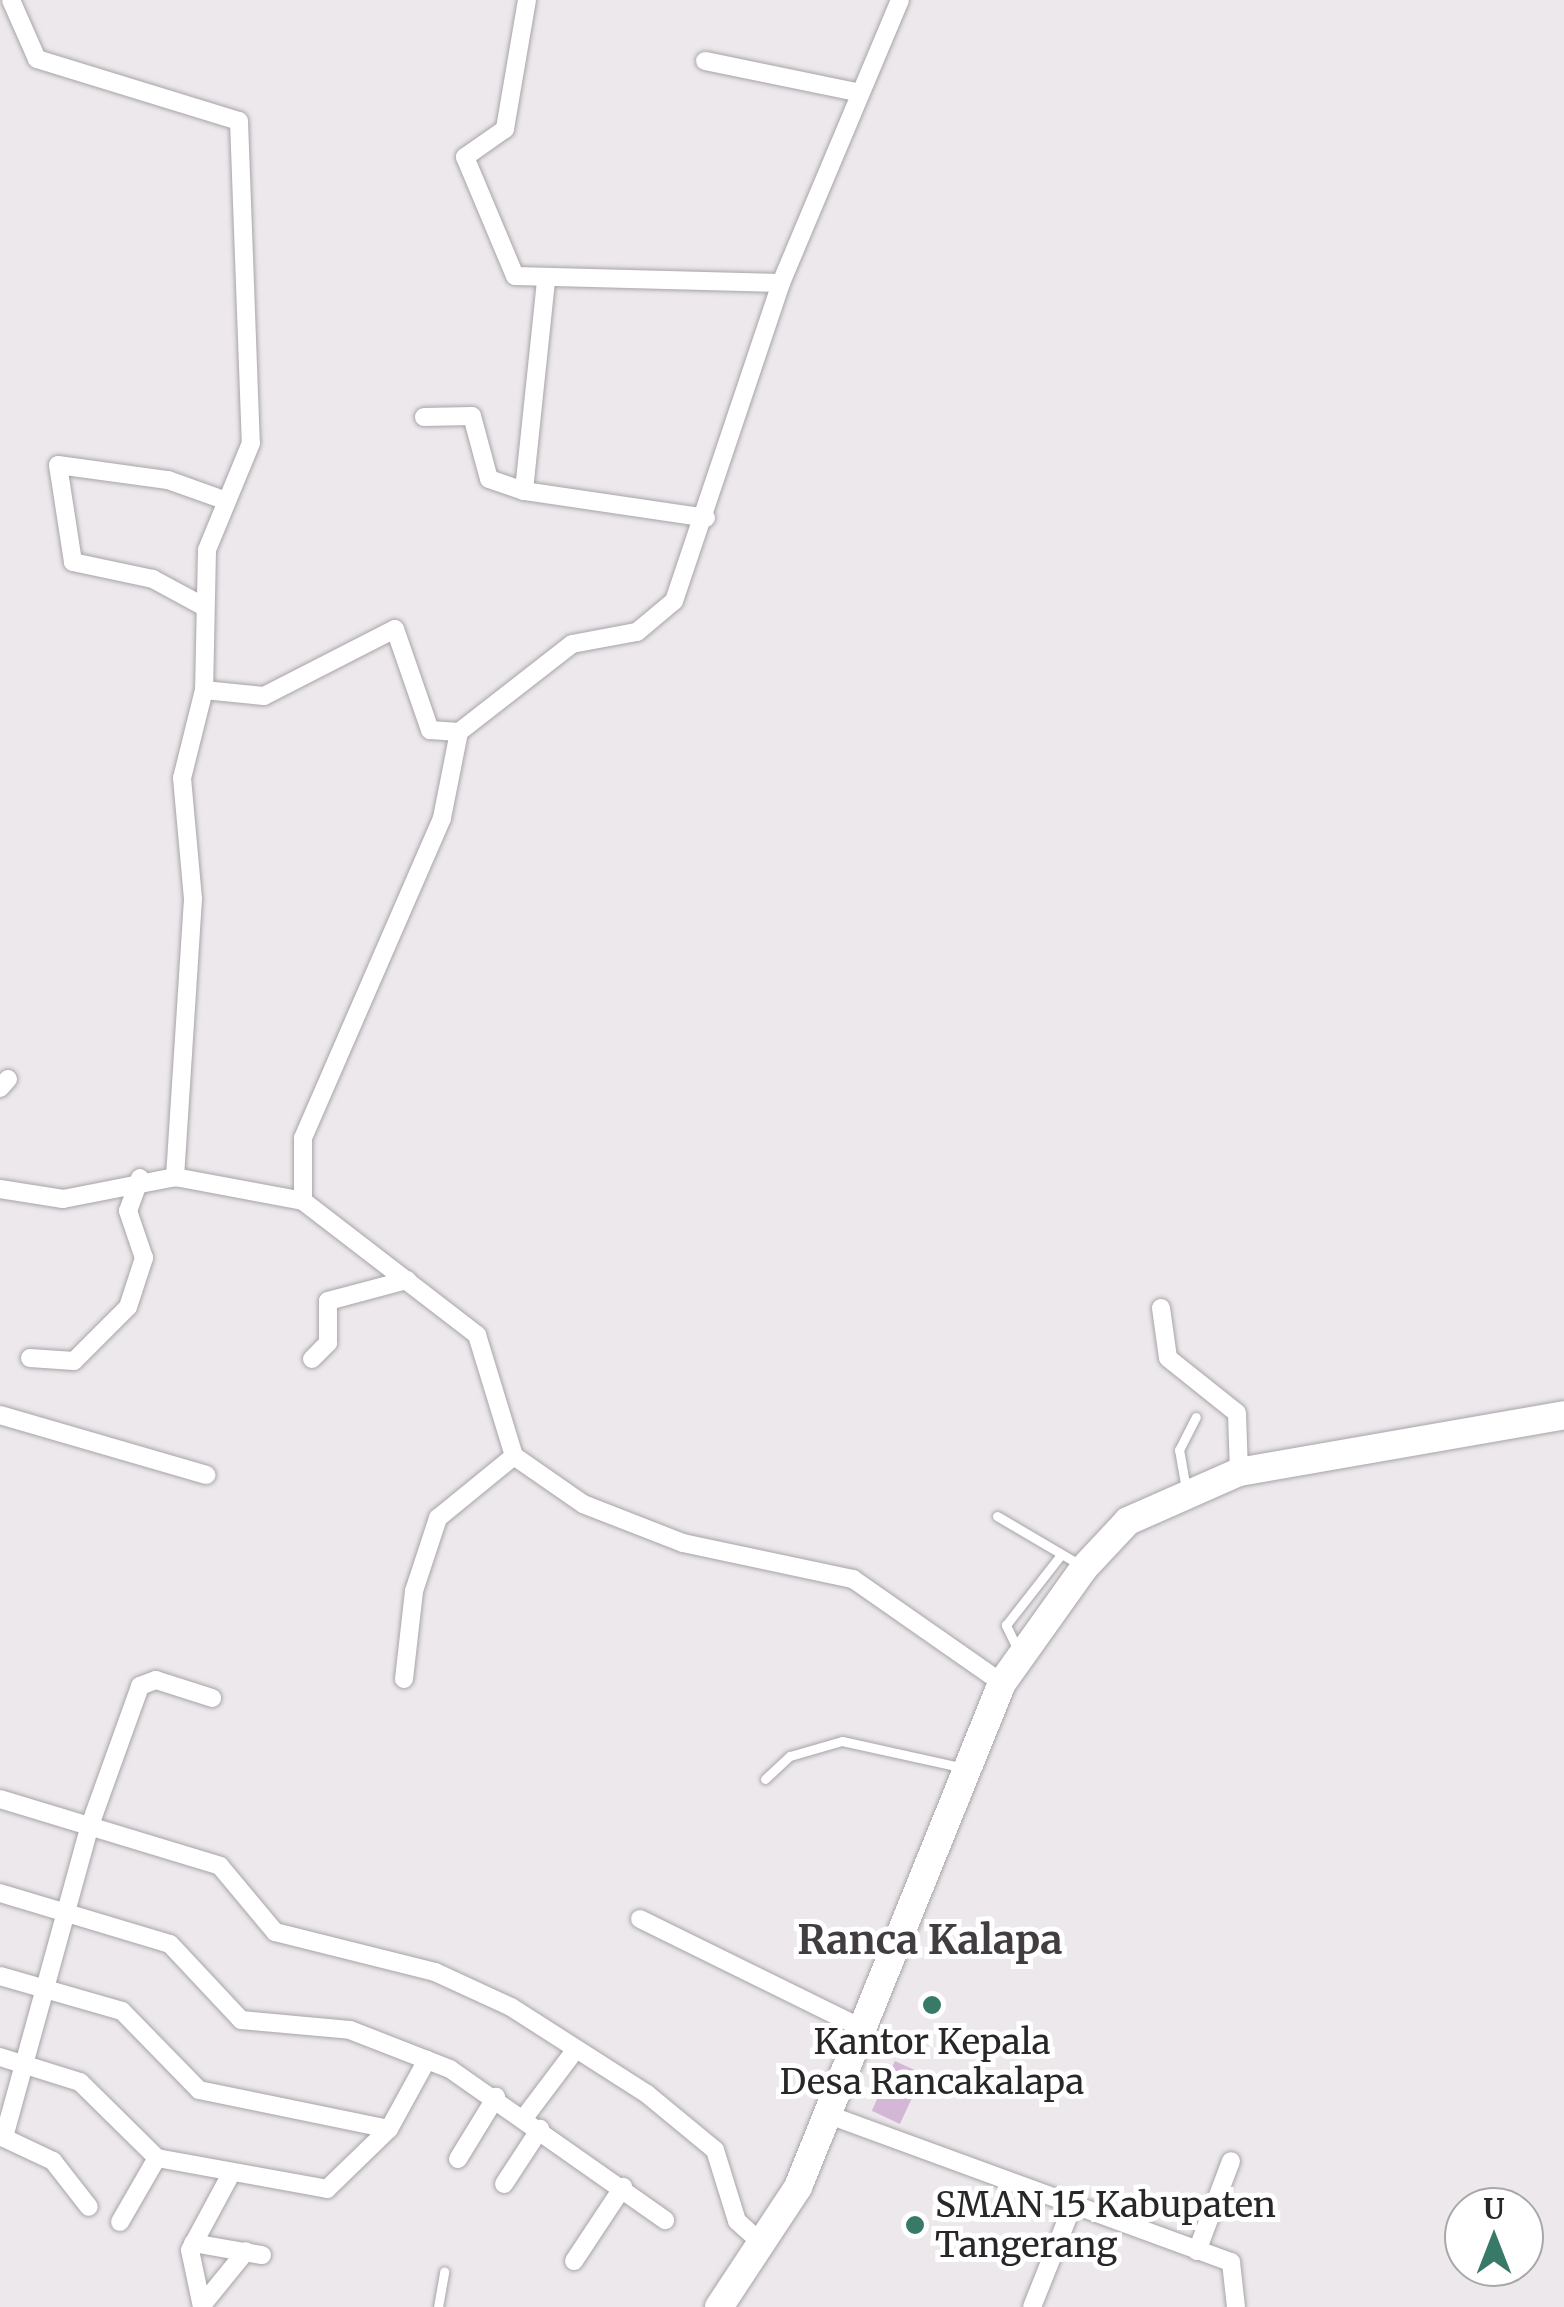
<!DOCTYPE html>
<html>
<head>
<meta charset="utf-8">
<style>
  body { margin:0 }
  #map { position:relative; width:1564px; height:2307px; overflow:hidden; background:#ece8ec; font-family:Merriweather,serif }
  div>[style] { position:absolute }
  .green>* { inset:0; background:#d4b6d7; transform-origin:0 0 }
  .roads { filter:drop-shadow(0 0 2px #a7a4a8) drop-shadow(0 0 2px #a7a4a8) }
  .lane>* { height:9px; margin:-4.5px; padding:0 4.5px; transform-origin:4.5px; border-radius:4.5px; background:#fff }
  .street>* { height:18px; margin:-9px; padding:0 9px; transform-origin:9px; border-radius:9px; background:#fff }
  .primary>* { height:28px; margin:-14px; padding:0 14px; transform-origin:14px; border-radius:14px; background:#fff }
  .dots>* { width:28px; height:28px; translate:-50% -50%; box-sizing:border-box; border:5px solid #fff; border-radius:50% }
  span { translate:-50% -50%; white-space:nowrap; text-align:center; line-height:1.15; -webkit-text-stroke:10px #fff; paint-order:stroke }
  .poi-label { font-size:35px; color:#282628 }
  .left { translate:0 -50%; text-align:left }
  .quarter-label { font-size:40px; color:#413d41; font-weight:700 }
  .north { position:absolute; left:1444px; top:2187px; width:100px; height:100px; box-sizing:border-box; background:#fff; border:2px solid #a9a8a9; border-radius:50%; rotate:0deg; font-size:28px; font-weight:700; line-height:40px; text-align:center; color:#282628 }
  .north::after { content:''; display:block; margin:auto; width:35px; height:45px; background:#397967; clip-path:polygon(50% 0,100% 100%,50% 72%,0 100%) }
</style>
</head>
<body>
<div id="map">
  <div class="green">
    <i style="left:895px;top:2061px;width:31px;height:55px;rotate:25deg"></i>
  </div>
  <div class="roads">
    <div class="lane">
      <i style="left:1186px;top:1489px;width:40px;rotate:-100deg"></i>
      <i style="left:1179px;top:1450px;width:37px;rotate:-63deg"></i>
      <i style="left:997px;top:1516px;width:99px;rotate:30.5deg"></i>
      <i style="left:1018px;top:1650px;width:28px;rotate:-116deg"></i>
      <i style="left:1006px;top:1625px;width:88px;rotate:-52deg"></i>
      <i style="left:765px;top:1779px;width:34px;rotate:-43deg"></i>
      <i style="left:790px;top:1756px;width:54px;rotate:-16.1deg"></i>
      <i style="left:842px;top:1741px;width:126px;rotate:12.4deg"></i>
      <i style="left:438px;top:2307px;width:36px;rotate:-80deg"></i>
    </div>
    <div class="street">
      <i style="left:11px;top:0;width:64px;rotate:66.2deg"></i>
      <i style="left:37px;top:59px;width:211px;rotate:17.1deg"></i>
      <i style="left:239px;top:121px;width:322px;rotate:87.9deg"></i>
      <i style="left:251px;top:443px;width:116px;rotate:112.4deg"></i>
      <i style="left:207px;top:550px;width:140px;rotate:91.2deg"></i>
      <i style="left:204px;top:690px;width:91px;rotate:104deg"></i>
      <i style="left:182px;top:778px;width:121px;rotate:84.8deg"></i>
      <i style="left:193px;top:899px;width:279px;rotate:93.7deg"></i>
      <i style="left:527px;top:0;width:131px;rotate:99.7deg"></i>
      <i style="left:505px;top:129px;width:49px;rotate:145deg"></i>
      <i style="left:465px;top:157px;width:129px;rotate:67.2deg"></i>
      <i style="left:515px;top:276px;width:266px;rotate:1.5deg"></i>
      <i style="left:705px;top:61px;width:154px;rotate:11.6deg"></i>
      <i style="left:546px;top:281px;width:211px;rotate:96deg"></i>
      <i style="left:524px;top:491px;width:184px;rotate:8.4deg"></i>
      <i style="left:424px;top:417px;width:48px;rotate:-1.2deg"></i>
      <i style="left:472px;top:416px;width:65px;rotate:74.9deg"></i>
      <i style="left:489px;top:479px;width:37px;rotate:19deg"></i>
      <i style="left:201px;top:605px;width:55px;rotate:-151.6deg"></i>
      <i style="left:153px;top:579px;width:82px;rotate:-168deg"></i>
      <i style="left:73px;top:562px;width:98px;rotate:-98.8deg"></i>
      <i style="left:58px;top:465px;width:111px;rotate:7.8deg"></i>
      <i style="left:168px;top:480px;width:56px;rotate:19.7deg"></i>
      <i style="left:204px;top:690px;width:60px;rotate:5.7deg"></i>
      <i style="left:264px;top:696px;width:147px;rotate:-27.1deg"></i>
      <i style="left:395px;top:629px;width:107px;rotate:70.9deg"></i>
      <i style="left:430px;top:730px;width:29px;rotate:4deg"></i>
      <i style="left:0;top:1088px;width:12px;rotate:-48deg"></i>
      <i style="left:0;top:1189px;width:64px;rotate:9deg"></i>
      <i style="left:63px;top:1199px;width:114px;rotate:-11.1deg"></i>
      <i style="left:175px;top:1177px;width:130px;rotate:10.6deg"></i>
      <i style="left:303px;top:1201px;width:220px;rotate:37.6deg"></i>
      <i style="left:477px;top:1335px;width:127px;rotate:73deg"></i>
      <i style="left:514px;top:1456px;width:84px;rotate:34.8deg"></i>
      <i style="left:583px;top:1504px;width:107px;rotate:21.3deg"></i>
      <i style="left:683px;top:1543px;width:174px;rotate:12deg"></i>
      <i style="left:853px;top:1579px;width:182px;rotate:34.9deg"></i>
      <i style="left:303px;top:1201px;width:63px;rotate:-90deg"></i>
      <i style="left:303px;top:1138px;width:349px;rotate:-66.5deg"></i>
      <i style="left:442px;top:818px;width:88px;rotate:-78.8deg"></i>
      <i style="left:459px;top:732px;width:143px;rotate:-37.9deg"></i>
      <i style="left:572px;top:644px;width:66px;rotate:-10.5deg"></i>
      <i style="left:637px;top:632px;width:48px;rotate:-40deg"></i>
      <i style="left:674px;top:601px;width:336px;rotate:-71.4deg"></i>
      <i style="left:781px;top:283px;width:307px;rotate:-67.2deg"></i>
      <i style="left:1161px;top:1308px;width:50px;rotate:82deg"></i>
      <i style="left:1168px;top:1358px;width:88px;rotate:38.6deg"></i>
      <i style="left:1237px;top:1413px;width:59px;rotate:88.1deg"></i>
      <i style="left:30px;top:1358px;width:44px;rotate:3.9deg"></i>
      <i style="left:74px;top:1361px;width:76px;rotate:-45deg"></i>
      <i style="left:128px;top:1307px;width:52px;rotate:-71.9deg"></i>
      <i style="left:144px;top:1258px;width:50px;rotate:-108.8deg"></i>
      <i style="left:128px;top:1211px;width:35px;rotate:-70deg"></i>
      <i style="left:312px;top:1359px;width:23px;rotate:-45deg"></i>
      <i style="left:328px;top:1343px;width:42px;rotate:-90deg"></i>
      <i style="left:328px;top:1301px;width:82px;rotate:-14.9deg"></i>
      <i style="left:0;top:1415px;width:215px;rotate:16.2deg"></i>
      <i style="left:404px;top:1679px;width:89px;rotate:-83.5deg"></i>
      <i style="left:414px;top:1591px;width:77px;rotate:-71.8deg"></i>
      <i style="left:438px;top:1518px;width:98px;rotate:-39.2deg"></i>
      <i style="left:0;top:1799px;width:230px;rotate:16.9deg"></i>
      <i style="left:220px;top:1866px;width:86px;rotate:50.2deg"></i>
      <i style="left:275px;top:1932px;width:165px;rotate:14deg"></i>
      <i style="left:435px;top:1972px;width:84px;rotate:24.7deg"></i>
      <i style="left:511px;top:2007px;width:161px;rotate:32.6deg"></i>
      <i style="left:647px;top:2094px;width:88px;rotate:39.5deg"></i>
      <i style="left:715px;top:2150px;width:74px;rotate:72.8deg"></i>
      <i style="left:737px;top:2221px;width:36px;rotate:42deg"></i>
      <i style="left:0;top:1893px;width:177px;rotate:16.7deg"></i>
      <i style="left:170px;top:1944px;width:104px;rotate:46.9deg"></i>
      <i style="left:241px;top:2020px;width:109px;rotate:5.2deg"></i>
      <i style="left:350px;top:2030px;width:107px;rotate:21.3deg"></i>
      <i style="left:450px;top:2069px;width:263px;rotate:35.1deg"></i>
      <i style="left:640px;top:1919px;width:247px;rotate:26.2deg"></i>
      <i style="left:0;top:1976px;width:127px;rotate:16deg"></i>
      <i style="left:122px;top:2011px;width:110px;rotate:45.7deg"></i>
      <i style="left:199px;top:2090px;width:194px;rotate:11.6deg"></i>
      <i style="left:0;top:2057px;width:84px;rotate:17.4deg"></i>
      <i style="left:80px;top:2082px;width:108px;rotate:44.6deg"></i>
      <i style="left:157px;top:2158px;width:173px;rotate:10.3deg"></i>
      <i style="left:327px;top:2189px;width:86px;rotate:-44.1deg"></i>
      <i style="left:389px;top:2129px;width:79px;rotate:-61.2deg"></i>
      <i style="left:829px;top:2115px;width:428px;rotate:20.1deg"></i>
      <i style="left:1231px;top:2262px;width:45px;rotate:83.7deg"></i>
      <i style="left:524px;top:2118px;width:86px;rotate:-53deg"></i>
      <i style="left:0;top:2136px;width:59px;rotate:25.3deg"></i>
      <i style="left:53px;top:2161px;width:58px;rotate:52deg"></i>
      <i style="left:4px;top:2137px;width:320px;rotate:-74.6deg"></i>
      <i style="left:89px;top:1828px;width:151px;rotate:-70.2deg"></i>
      <i style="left:140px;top:1686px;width:17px;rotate:-21deg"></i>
      <i style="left:156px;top:1680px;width:59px;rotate:17.8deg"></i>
      <i style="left:458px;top:2159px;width:73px;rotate:-58.5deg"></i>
      <i style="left:504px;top:2184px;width:66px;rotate:-56.8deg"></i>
      <i style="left:120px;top:2222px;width:74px;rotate:-60deg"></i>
      <i style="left:193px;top:2243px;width:70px;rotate:9.9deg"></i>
      <i style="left:1197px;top:2251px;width:96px;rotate:-69.3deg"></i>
      <i style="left:574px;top:2261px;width:89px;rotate:-56.5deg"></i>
      <i style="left:203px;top:2304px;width:68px;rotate:-50.9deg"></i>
      <i style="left:202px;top:2307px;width:58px;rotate:-101.9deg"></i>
      <i style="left:190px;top:2250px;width:86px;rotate:-61.7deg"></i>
      <i style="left:1032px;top:2307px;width:108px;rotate:-68.2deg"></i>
    </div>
    <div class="primary">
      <i style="left:719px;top:2307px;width:144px;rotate:-56.6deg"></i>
      <i style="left:798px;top:2187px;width:544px;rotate:-67.96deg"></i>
      <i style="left:1002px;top:1683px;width:141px;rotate:-54.5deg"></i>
      <i style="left:1084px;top:1568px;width:64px;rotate:-46.9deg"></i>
      <i style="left:1128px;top:1521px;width:121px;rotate:-23.8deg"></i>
      <i style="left:1239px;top:1472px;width:330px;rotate:-9.9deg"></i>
    </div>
  </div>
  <div class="dots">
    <i style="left:932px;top:2005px;background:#397967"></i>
    <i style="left:915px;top:2225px;background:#397967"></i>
  </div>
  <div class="poi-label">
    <span style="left:932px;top:2062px">Kantor Kepala<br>Desa Rancakalapa</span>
    <span class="left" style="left:935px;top:2225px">SMAN 15 Kabupaten<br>Tangerang</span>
  </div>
  <div class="quarter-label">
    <span style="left:930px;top:1940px">Ranca Kalapa</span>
  </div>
  <div class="north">U</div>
</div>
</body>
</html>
